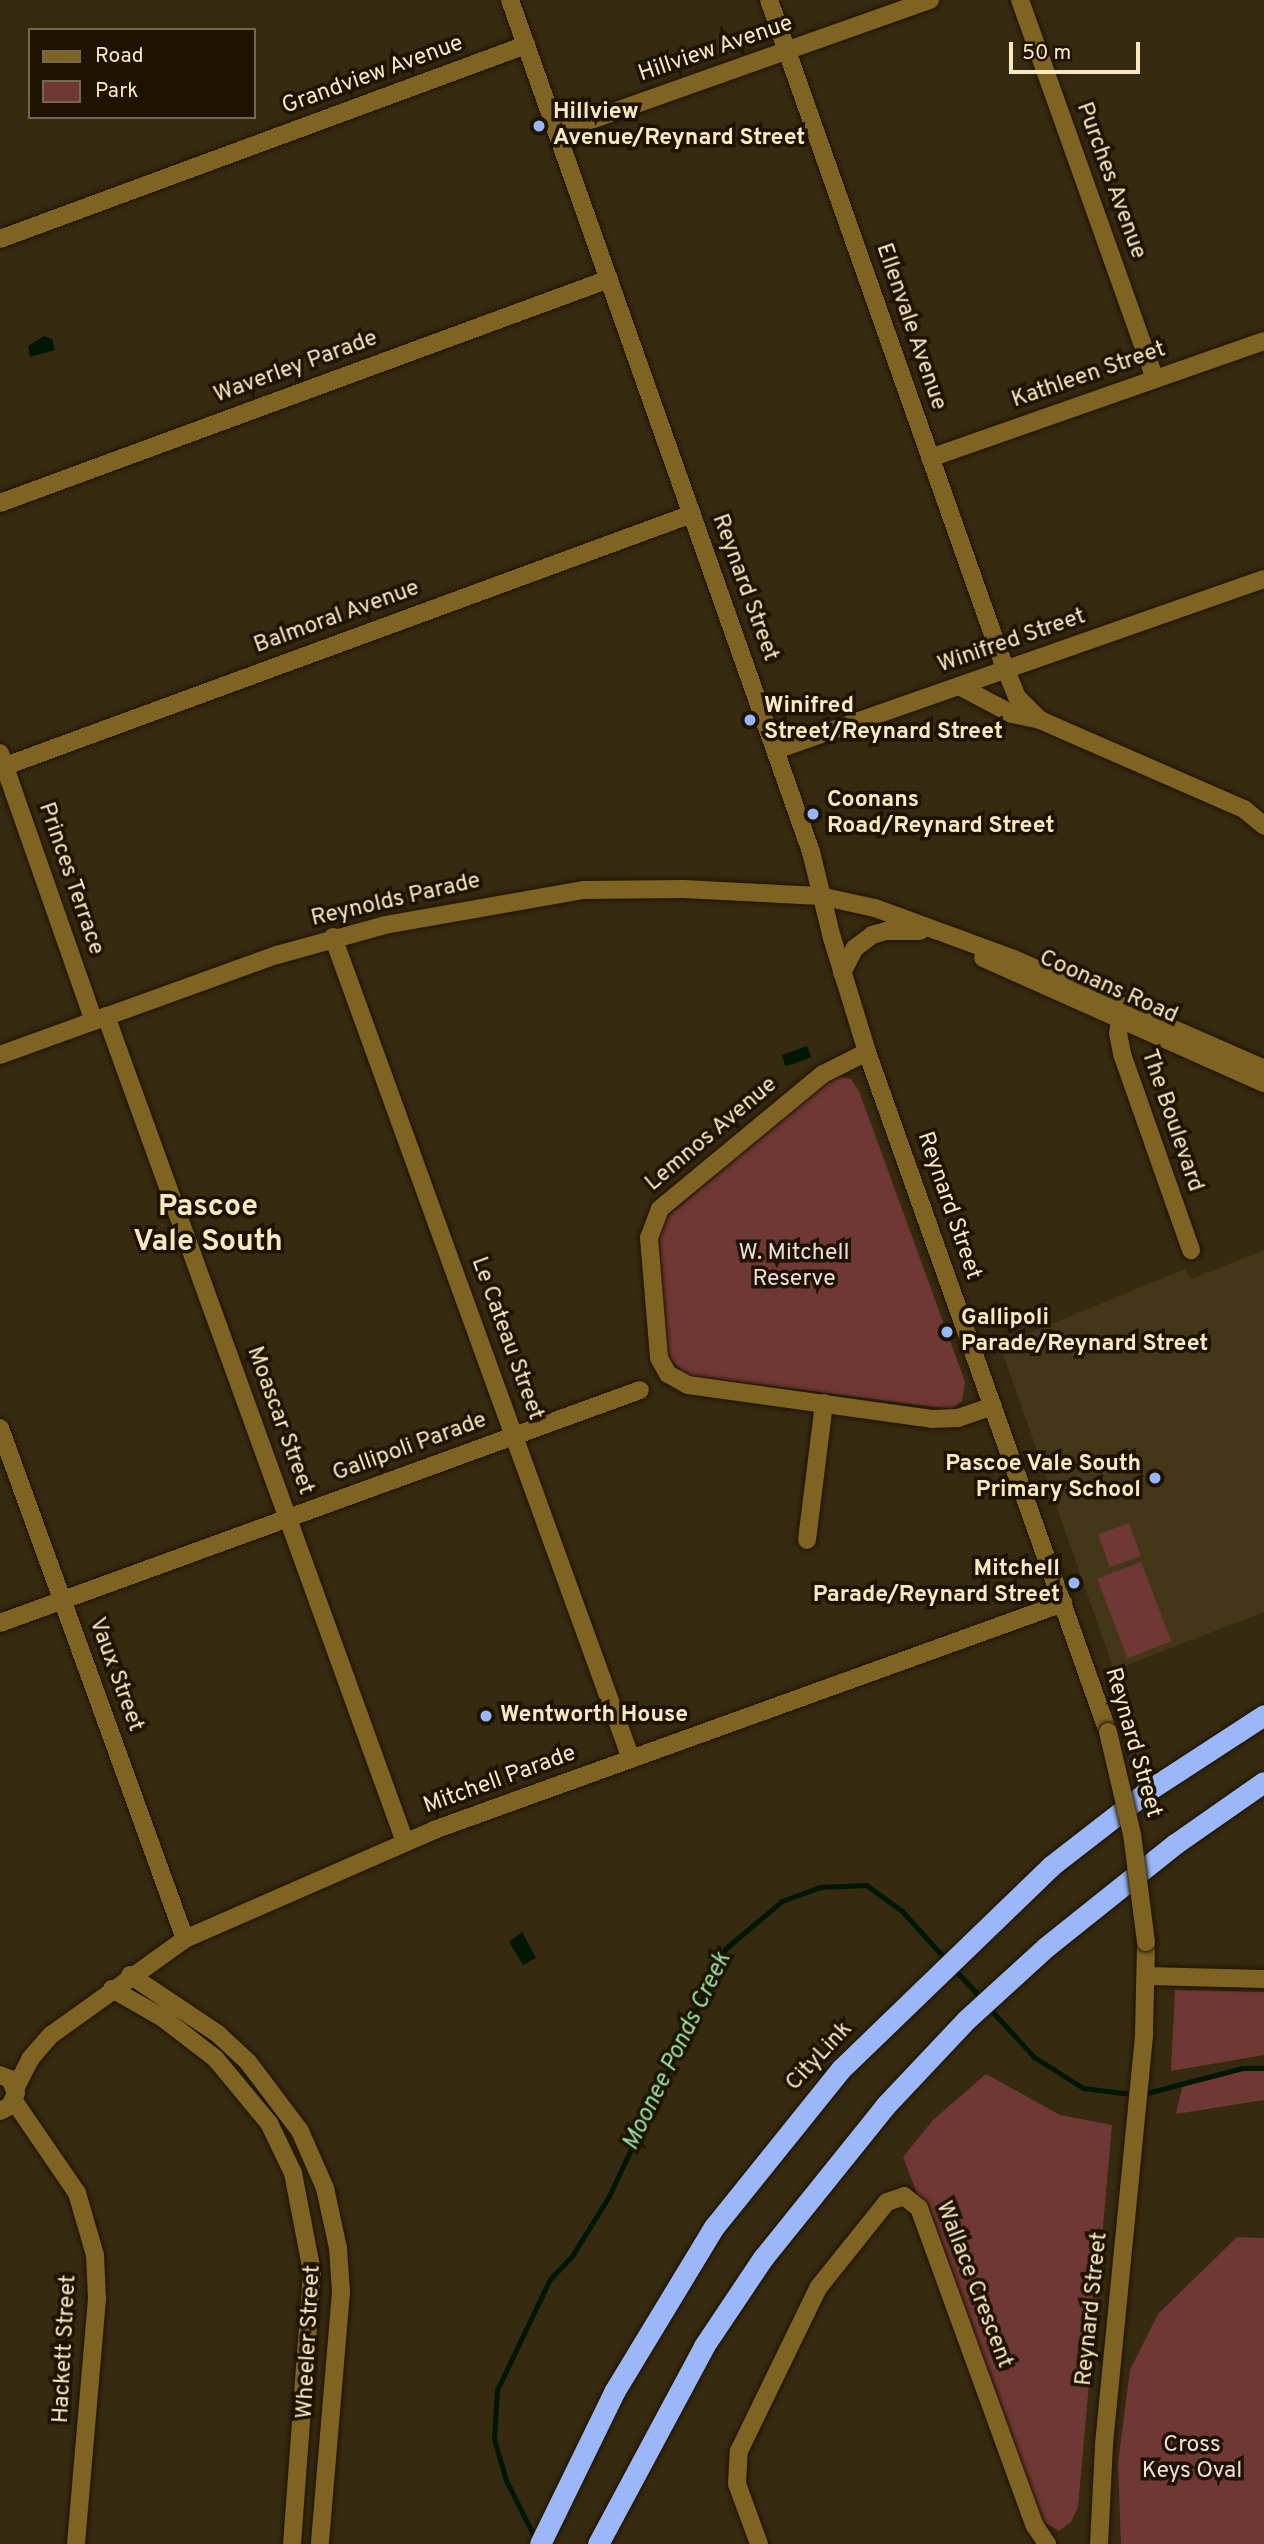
<!DOCTYPE html>
<html>
<head>
<meta charset="utf-8">
<style>
  body { margin:0 }
  #map { position:relative; width:1264px; height:2544px; overflow:hidden; background:#362a10; font-family:Overpass,sans-serif }
  div>[style] { position:absolute }
  .built>* { inset:0; background:#443719 }
  .green>* { inset:0; background:#703834; transform-origin:0 0 }
  .water>* { inset:0; background:#011703; transform-origin:0 0 }
  .stream>* { height:5px; margin:-2.5px; padding:0 2.5px; transform-origin:2.5px; border-radius:2.5px; background:#011703 }
  .roads { filter:drop-shadow(0 0 2px #1d1300) drop-shadow(0 0 2px #1d1300) }
  .street>* { height:18px; margin:-9px; padding:0 9px; transform-origin:9px; border-radius:9px; background:#7e6323 }
  .secondary>* { height:18px; margin:-9px; padding:0 9px; transform-origin:9px; border-radius:9px; background:#7e6323 }
  .highway>* { height:21px; margin:-10.5px; padding:0 10.5px; transform-origin:10.5px; border-radius:10.5px; background:#9bb7f8 }
  .bridges { filter:drop-shadow(0 0 2px #1d1300) drop-shadow(0 0 2px #1d1300) }
  .secondary-bridge>* { height:18px; margin:-9px; padding:0 9px; transform-origin:9px; border-radius:9px; background:#7e6323 }
  .dots>* { width:19px; height:19px; translate:-50% -50%; box-sizing:border-box; border:4px solid #1d1300; border-radius:50% }
  span { translate:-50% -50%; white-space:nowrap; text-align:center; line-height:1.15; -webkit-text-stroke:7px #1d1300; paint-order:stroke }
  .street-label { font-size:23px; color:#fae8c1 }
  .poi-label { font-size:23px; color:#fae8c1; font-weight:700 }
  .left { translate:0 -50%; text-align:left }
  .right { translate:-100% -50%; text-align:right }
  .park-label { font-size:23px; color:#f2dddb }
  .water-label { font-size:24px; color:#97df9c; font-style:italic }
  .district-label { font-size:30px; color:#fae8c1; font-weight:700 }
  .legend { position:absolute; left:28px; top:28px; width:228px; height:91px; box-sizing:border-box; background:#1d1300; border:2px solid #75684d; margin:0; padding:9px 12px; list-style:none; font-size:21px; color:#fae8c1 }
  .legend li { display:flex; align-items:center; gap:14px; height:35px }
  .legend b { width:35px; border:2px solid #75684d }
  .scale { position:absolute; left:1009px; top:42px; width:131px; height:32px; box-sizing:border-box; border:4px solid #fae8c1; border-top:0; padding-left:9px; font-size:21px; line-height:24px; white-space:nowrap; color:#fae8c1; -webkit-text-stroke:5px #1d1300; paint-order:stroke }
</style>
</head>
<body>
<div id="map">
  <div class="built">
    <i style="clip-path:polygon(1264px 1250px,1264px 1612px,1114px 1670px,1000px 1345px,1185px 1269px,1191px 1279px)"></i>
  </div>
  <div class="green">
    <i style="clip-path:polygon(839px 1077px,851px 1079px,859px 1091px,965px 1382px,962px 1401px,951px 1409px,685px 1375px,667px 1355px,658px 1241px,663px 1220px,827px 1082px)"></i>
    <i style="left:1129px;top:1523px;width:35px;height:33px;rotate:70deg"></i>
    <i style="left:1141px;top:1562px;width:85px;height:47px;rotate:69deg"></i>
    <i style="clip-path:polygon(1175px 1990px,1264px 1992px,1264px 2055px,1171px 2071px)"></i>
    <i style="clip-path:polygon(1243px 2068px,1264px 2068px,1264px 2100px,1176px 2114px,1183px 2084px)"></i>
    <i style="clip-path:polygon(986px 2074px,1060px 2115px,1112px 2125px,1078px 2507px,1071px 2522px,1059px 2531px,1042px 2521px,903px 2157px,933px 2120px)"></i>
    <i style="clip-path:polygon(1237px 2237px,1264px 2238px,1264px 2544px,1121px 2544px,1118px 2463px,1130px 2370px,1158px 2314px)"></i>
  </div>
  <div class="water">
    <i style="clip-path:polygon(44px 336px,52px 339px,55px 350px,30px 357px,28px 346px)"></i>
    <i style="left:807px;top:1046px;width:12px;height:27px;rotate:70deg"></i>
    <i style="clip-path:polygon(522px 1932px,536px 1958px,523px 1965px,509px 1942px)"></i>
  </div>
  <div class="stream">
    <i style="left:954px;top:1969px;width:42px;rotate:46.9deg"></i>
    <i style="left:989px;top:2008px;width:67px;rotate:47.4deg"></i>
    <i style="left:1034px;top:2057px;width:58px;rotate:32.3deg"></i>
    <i style="left:1083px;top:2088px;width:56px;rotate:7.1deg"></i>
    <i style="left:1139px;top:2095px;width:107px;rotate:-14.6deg"></i>
    <i style="left:1243px;top:2068px;width:21px"></i>
    <i style="left:535px;top:2538px;width:65px;rotate:-116.6deg"></i>
    <i style="left:506px;top:2480px;width:43px;rotate:-106.3deg"></i>
    <i style="left:494px;top:2439px;width:49px;rotate:-86.5deg"></i>
    <i style="left:497px;top:2390px;width:123px;rotate:-64.5deg"></i>
    <i style="left:550px;top:2279px;width:32px;rotate:-46deg"></i>
    <i style="left:572px;top:2256px;width:70px;rotate:-58.3deg"></i>
    <i style="left:609px;top:2196px;width:273px;rotate:-64.8deg"></i>
    <i style="left:725px;top:1949px;width:75px;rotate:-40.1deg"></i>
    <i style="left:782px;top:1901px;width:40px;rotate:-20.2deg"></i>
    <i style="left:820px;top:1887px;width:46px;rotate:-2.5deg"></i>
    <i style="left:866px;top:1885px;width:44px;rotate:35.8deg"></i>
    <i style="left:902px;top:1911px;width:67px;rotate:48deg"></i>
  </div>
  <div class="roads">
    <div class="street">
      <i style="left:769px;top:0;width:700px;rotate:70.56deg"></i>
      <i style="left:1002px;top:660px;width:40px;rotate:68deg"></i>
      <i style="left:1017px;top:697px;width:33px;rotate:45deg"></i>
      <i style="left:1020px;top:0;width:402px;rotate:70.4deg"></i>
      <i style="left:557px;top:132px;width:396px;rotate:-19.5deg"></i>
      <i style="left:0;top:239px;width:561px;rotate:-20.25deg"></i>
      <i style="left:930px;top:458px;width:354px;rotate:-19.3deg"></i>
      <i style="left:0;top:503px;width:649px;rotate:-20.19deg"></i>
      <i style="left:959px;top:686px;width:60px;rotate:27.8deg"></i>
      <i style="left:1012px;top:714px;width:29px;rotate:12deg"></i>
      <i style="left:1040px;top:720px;width:223px;rotate:23.6deg"></i>
      <i style="left:1244px;top:809px;width:26px;rotate:40deg"></i>
      <i style="left:776px;top:750px;width:517px;rotate:-19.31deg"></i>
      <i style="left:0;top:753px;width:284px;rotate:70.7deg"></i>
      <i style="left:0;top:768px;width:737px;rotate:-20.16deg"></i>
      <i style="left:333px;top:937px;width:874px;rotate:70.07deg"></i>
      <i style="left:1122px;top:1006px;width:27px;rotate:98deg"></i>
      <i style="left:1118px;top:1033px;width:21px;rotate:79deg"></i>
      <i style="left:1122px;top:1054px;width:208px;rotate:70.6deg"></i>
      <i style="left:106px;top:1016px;width:878px;rotate:70.1deg"></i>
      <i style="left:867px;top:1052px;width:49px;rotate:153.4deg"></i>
      <i style="left:823px;top:1074px;width:212px;rotate:140.4deg"></i>
      <i style="left:660px;top:1209px;width:31px;rotate:111deg"></i>
      <i style="left:649px;top:1238px;width:120px;rotate:85.2deg"></i>
      <i style="left:659px;top:1358px;width:18px;rotate:61deg"></i>
      <i style="left:668px;top:1374px;width:23px;rotate:29deg"></i>
      <i style="left:688px;top:1385px;width:246px;rotate:7.9deg"></i>
      <i style="left:932px;top:1419px;width:26px;rotate:-2deg"></i>
      <i style="left:958px;top:1418px;width:37px;rotate:-19deg"></i>
      <i style="left:0;top:1428px;width:543px;rotate:70.1deg"></i>
      <i style="left:807px;top:1540px;width:138px;rotate:-82.9deg"></i>
      <i style="left:0;top:1623px;width:681px;rotate:-20deg"></i>
      <i style="left:130px;top:1975px;width:106px;rotate:33.8deg"></i>
      <i style="left:218px;top:2034px;width:41px;rotate:43deg"></i>
      <i style="left:248px;top:2062px;width:86px;rotate:53deg"></i>
      <i style="left:300px;top:2131px;width:62px;rotate:66.3deg"></i>
      <i style="left:325px;top:2188px;width:61px;rotate:77.8deg"></i>
      <i style="left:338px;top:2248px;width:44px;rotate:86.1deg"></i>
      <i style="left:341px;top:2292px;width:253px;rotate:94.8deg"></i>
      <i style="left:1146px;top:1976px;width:118px;rotate:1.5deg"></i>
      <i style="left:112px;top:1989px;width:59px;rotate:29.6deg"></i>
      <i style="left:163px;top:2018px;width:66px;rotate:37.6deg"></i>
      <i style="left:215px;top:2058px;width:85px;rotate:50.3deg"></i>
      <i style="left:269px;top:2123px;width:55px;rotate:64.4deg"></i>
      <i style="left:293px;top:2173px;width:101px;rotate:79.1deg"></i>
      <i style="left:312px;top:2272px;width:273px;rotate:94.2deg"></i>
      <i style="left:0;top:2075px;width:11px;rotate:22deg"></i>
      <i style="left:10px;top:2079px;width:15px;rotate:67deg"></i>
      <i style="left:16px;top:2093px;width:14px;rotate:115deg"></i>
      <i style="left:10px;top:2106px;width:11px;rotate:153deg"></i>
      <i style="left:15px;top:2089px;width:34px;rotate:-63deg"></i>
      <i style="left:30px;top:2059px;width:32px;rotate:-49deg"></i>
      <i style="left:51px;top:2035px;width:165px;rotate:-35.6deg"></i>
      <i style="left:185px;top:1939px;width:272px;rotate:-23.6deg"></i>
      <i style="left:434px;top:1830px;width:669px;rotate:-19.84deg"></i>
      <i style="left:14px;top:2101px;width:112px;rotate:55.6deg"></i>
      <i style="left:77px;top:2193px;width:65px;rotate:73.8deg"></i>
      <i style="left:95px;top:2255px;width:44px;rotate:87.4deg"></i>
      <i style="left:97px;top:2299px;width:246px;rotate:94.9deg"></i>
      <i style="left:759px;top:2544px;width:64px;rotate:-110.1deg"></i>
      <i style="left:737px;top:2484px;width:33px;rotate:-87deg"></i>
      <i style="left:739px;top:2451px;width:181px;rotate:-64.1deg"></i>
      <i style="left:818px;top:2288px;width:110px;rotate:-51.3deg"></i>
      <i style="left:887px;top:2202px;width:18px;rotate:-19deg"></i>
      <i style="left:904px;top:2196px;width:19px;rotate:39deg"></i>
      <i style="left:919px;top:2208px;width:338px;rotate:70deg"></i>
      <i style="left:1035px;top:2526px;width:22px;rotate:56deg"></i>
    </div>
    <div class="secondary">
      <i style="left:510px;top:0;width:904px;rotate:70.54deg"></i>
      <i style="left:811px;top:852px;width:89px;rotate:76.3deg"></i>
      <i style="left:832px;top:938px;width:119px;rotate:72.9deg"></i>
      <i style="left:867px;top:1052px;width:721px;rotate:70.49deg"></i>
      <i style="left:983px;top:958px;width:308px;rotate:24deg"></i>
      <i style="left:842px;top:973px;width:28px;rotate:-63deg"></i>
      <i style="left:855px;top:948px;width:21px;rotate:-37deg"></i>
      <i style="left:872px;top:935px;width:15px;rotate:-16deg"></i>
      <i style="left:886px;top:931px;width:34px"></i>
      <i style="left:0;top:1055px;width:294px;rotate:-19.9deg"></i>
      <i style="left:277px;top:955px;width:112px;rotate:-15.5deg"></i>
      <i style="left:385px;top:925px;width:202px;rotate:-10deg"></i>
      <i style="left:584px;top:890px;width:99px;rotate:-0.6deg"></i>
      <i style="left:683px;top:889px;width:137px;rotate:2.9deg"></i>
      <i style="left:820px;top:896px;width:56px;rotate:12.3deg"></i>
      <i style="left:875px;top:908px;width:148px;rotate:20.1deg"></i>
      <i style="left:1014px;top:959px;width:273px;rotate:23.7deg"></i>
      <i style="left:1099px;top:2544px;width:100px;rotate:-87.1deg"></i>
      <i style="left:1104px;top:2444px;width:413px;rotate:-84.4deg"></i>
      <i style="left:1144px;top:2033px;width:91px;rotate:-88.7deg"></i>
    </div>
    <div class="highway">
      <i style="left:540px;top:2544px;width:169px;rotate:-64deg"></i>
      <i style="left:614px;top:2392px;width:193px;rotate:-58.8deg"></i>
      <i style="left:714px;top:2227px;width:203px;rotate:-51.2deg"></i>
      <i style="left:841px;top:2069px;width:292px;rotate:-44deg"></i>
      <i style="left:1051px;top:1866px;width:124px;rotate:-37.8deg"></i>
      <i style="left:1149px;top:1790px;width:137px;rotate:-33.1deg"></i>
      <i style="left:598px;top:2544px;width:225px;rotate:-61.8deg"></i>
      <i style="left:704px;top:2346px;width:106px;rotate:-56.2deg"></i>
      <i style="left:763px;top:2258px;width:195px;rotate:-51.2deg"></i>
      <i style="left:885px;top:2106px;width:118px;rotate:-46.7deg"></i>
      <i style="left:966px;top:2020px;width:108px;rotate:-42.4deg"></i>
      <i style="left:1046px;top:1947px;width:165px;rotate:-38.6deg"></i>
      <i style="left:1175px;top:1844px;width:108px;rotate:-34.9deg"></i>
    </div>
  </div>
  <div class="bridges">
    <div class="secondary-bridge">
      <i style="left:1108px;top:1732px;width:105px;rotate:76.8deg"></i>
      <i style="left:1132px;top:1834px;width:109px;rotate:82.6deg"></i>
    </div>
  </div>
  <div class="dots">
    <i style="left:539px;top:126px;background:#97b6fd"></i>
    <i style="left:750px;top:720px;background:#97b6fd"></i>
    <i style="left:813px;top:814px;background:#97b6fd"></i>
    <i style="left:947px;top:1332px;background:#97b6fd"></i>
    <i style="left:1155px;top:1478px;background:#97b6fd"></i>
    <i style="left:1074px;top:1583px;background:#97b6fd"></i>
    <i style="left:486px;top:1716px;background:#97b6fd"></i>
  </div>
  <div class="street-label">
    <span style="left:716px;top:50px;rotate:-19deg">Hillview Avenue</span>
    <span style="left:373px;top:76px;rotate:-20deg">Grandview Avenue</span>
    <span style="left:1110px;top:181px;rotate:70deg">Purches Avenue</span>
    <span style="left:910px;top:327px;rotate:71deg">Ellenvale Avenue</span>
    <span style="left:296px;top:368px;rotate:-20deg">Waverley Parade</span>
    <span style="left:1089px;top:376px;rotate:-19deg">Kathleen Street</span>
    <span style="left:744px;top:588px;rotate:70deg">Reynard Street</span>
    <span style="left:337px;top:618px;rotate:-20deg">Balmoral Avenue</span>
    <span style="left:1012px;top:642px;rotate:-19deg">Winifred Street</span>
    <span style="left:70px;top:879px;rotate:71deg">Princes Terrace</span>
    <span style="left:396px;top:901px;rotate:-13deg">Reynolds Parade</span>
    <span style="left:1108px;top:988px;rotate:24deg">Coonans Road</span>
    <span style="left:1171px;top:1121px;rotate:71deg">The Boulevard</span>
    <span style="left:712px;top:1135px;rotate:-40deg">Lemnos Avenue</span>
    <span style="left:948px;top:1206px;rotate:71deg">Reynard Street</span>
    <span style="left:506px;top:1339px;rotate:70deg">Le Cateau Street</span>
    <span style="left:279px;top:1421px;rotate:70deg">Moascar Street</span>
    <span style="left:410px;top:1448px;rotate:-20deg">Gallipoli Parade</span>
    <span style="left:115px;top:1675px;rotate:70deg">Vaux Street</span>
    <span style="left:1132px;top:1743px;rotate:74deg">Reynard Street</span>
    <span style="left:500px;top:1781px;rotate:-20deg">Mitchell Parade</span>
    <span style="left:820px;top:2057px;rotate:-47deg">CityLink</span>
    <span style="left:973px;top:2285px;rotate:69deg">Wallace Crescent</span>
    <span style="left:1093px;top:2309px;rotate:-84deg">Reynard Street</span>
    <span style="left:310px;top:2342px;rotate:-87deg">Wheeler Street</span>
    <span style="left:66px;top:2349px;rotate:-87deg">Hackett Street</span>
  </div>
  <div class="poi-label">
    <span class="left" style="left:553px;top:126px">Hillview<br>Avenue/Reynard Street</span>
    <span class="left" style="left:764px;top:720px">Winifred<br>Street/Reynard Street</span>
    <span class="left" style="left:827px;top:814px">Coonans<br>Road/Reynard Street</span>
    <span class="left" style="left:961px;top:1332px">Gallipoli<br>Parade/Reynard Street</span>
    <span class="right" style="left:1141px;top:1478px">Pascoe Vale South<br>Primary School</span>
    <span class="right" style="left:1060px;top:1583px">Mitchell<br>Parade/Reynard Street</span>
    <span class="left" style="left:500px;top:1716px">Wentworth House</span>
  </div>
  <div class="park-label">
    <span style="left:794px;top:1267px">W. Mitchell<br>Reserve</span>
    <span style="left:1192px;top:2459px">Cross<br>Keys Oval</span>
  </div>
  <div class="water-label">
    <span style="left:678px;top:2052px;rotate:-64deg">Moonee Ponds Creek</span>
  </div>
  <div class="district-label">
    <span style="left:208px;top:1225px">Pascoe<br>Vale South</span>
  </div>
  <ul class="legend">
  <li><b style="height:9px;background:#7e6323"></b>Road</li>
  <li><b style="height:19px;background:#703834"></b>Park</li>
  </ul>
  <div class="scale">50 m</div>
</div>
</body>
</html>
